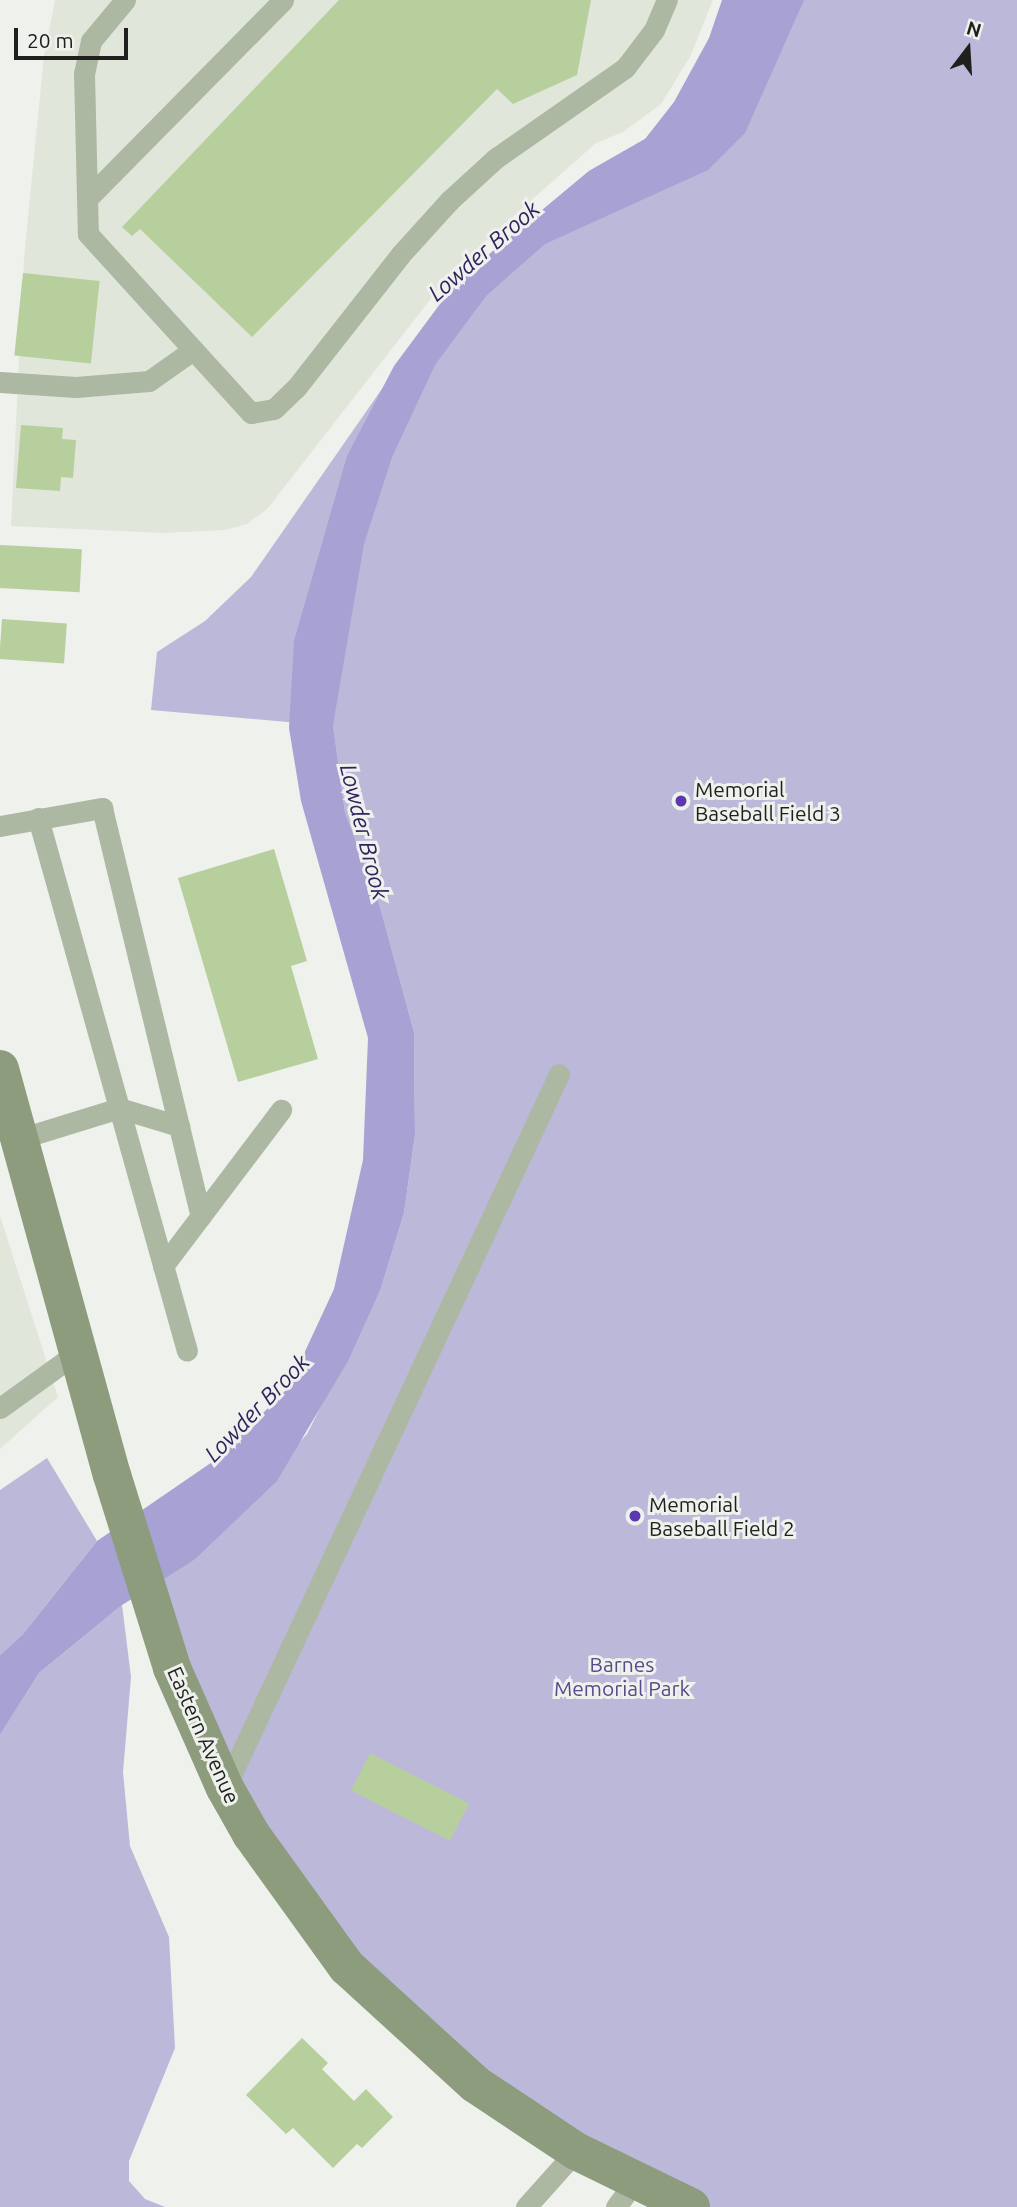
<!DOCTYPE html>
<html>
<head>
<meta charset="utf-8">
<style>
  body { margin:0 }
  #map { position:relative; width:1017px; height:2207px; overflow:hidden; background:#eff1ed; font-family:Ubuntu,sans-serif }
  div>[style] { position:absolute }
  .built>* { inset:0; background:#e1e6db }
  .green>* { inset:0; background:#bcb8d9 }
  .water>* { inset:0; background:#a8a1d3 }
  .building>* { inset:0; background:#b7cf9c; transform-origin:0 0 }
  .service>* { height:21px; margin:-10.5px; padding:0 10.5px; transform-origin:10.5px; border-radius:10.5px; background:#adb8a2 }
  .secondary>* { height:38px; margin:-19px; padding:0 19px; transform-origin:19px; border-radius:19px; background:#8d9c7c }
  .dots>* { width:19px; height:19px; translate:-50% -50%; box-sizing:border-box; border:4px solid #eff1ed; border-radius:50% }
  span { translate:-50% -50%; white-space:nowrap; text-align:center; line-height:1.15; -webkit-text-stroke:6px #eff1ed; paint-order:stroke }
  .poi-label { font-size:21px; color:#1f201e }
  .left { translate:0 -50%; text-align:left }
  .park-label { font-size:21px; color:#584b8b }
  .street-label { font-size:21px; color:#1f201e }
  .water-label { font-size:23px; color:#32235f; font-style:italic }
  .north { position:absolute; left:933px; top:14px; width:70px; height:70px; -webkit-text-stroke:5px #eff1ed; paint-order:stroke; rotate:17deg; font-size:19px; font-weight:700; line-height:28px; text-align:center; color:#1f201e }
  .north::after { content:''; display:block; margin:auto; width:24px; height:32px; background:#1f201e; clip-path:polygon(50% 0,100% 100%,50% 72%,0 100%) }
  .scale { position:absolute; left:14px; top:28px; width:114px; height:32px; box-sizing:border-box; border:4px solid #1f201e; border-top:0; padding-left:9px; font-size:21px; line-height:24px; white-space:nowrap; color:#1f201e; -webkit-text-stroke:5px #eff1ed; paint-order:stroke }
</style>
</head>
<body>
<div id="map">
  <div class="built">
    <i style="clip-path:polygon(55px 0,713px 0,690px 57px,661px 104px,623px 132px,596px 143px,454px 269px,268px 508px,247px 524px,225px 530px,163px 533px,11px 526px,24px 258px,44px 55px)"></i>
    <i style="clip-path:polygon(0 1216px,58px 1397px,0 1449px)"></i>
  </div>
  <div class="green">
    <i style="clip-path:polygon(788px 0,1017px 0,1017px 2207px,691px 2207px,576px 2151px,312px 1924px,147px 1589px,193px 1561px,307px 1434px,381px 1288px,404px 1213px,415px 1135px,414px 1032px,379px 903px,345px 812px,333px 726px,151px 710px,157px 652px,205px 621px,251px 577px,457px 281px,589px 171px,645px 139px)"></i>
    <i style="clip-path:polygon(47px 1458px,97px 1541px,23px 1634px,0 1655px,0 1490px)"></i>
    <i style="clip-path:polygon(122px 1605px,131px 1677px,123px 1772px,130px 1846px,169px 1937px,175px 2048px,129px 2161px,129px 2181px,145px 2199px,165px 2207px,0 2207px,0 1735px,39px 1673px)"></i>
  </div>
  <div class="water">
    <i style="clip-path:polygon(722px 0,804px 0,745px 133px,708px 170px,545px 244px,486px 296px,435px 365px,392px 457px,364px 544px,333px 725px,345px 812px,379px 903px,414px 1032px,415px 1135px,404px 1213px,381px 1288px,348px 1361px,277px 1481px,193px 1561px,122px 1605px,39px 1673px,0 1735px,0 1655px,23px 1634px,97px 1541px,218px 1458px,288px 1388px,334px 1289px,363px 1160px,368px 1038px,301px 801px,289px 728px,294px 641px,347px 456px,394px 366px,457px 281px,589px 171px,645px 139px,674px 102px,709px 38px)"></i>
  </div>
  <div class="building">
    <i style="clip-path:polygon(339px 0,591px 0,577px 75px,513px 104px,497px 89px,252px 337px,140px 229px,132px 236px,122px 227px)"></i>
    <i style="left:23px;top:273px;width:77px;height:83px;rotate:6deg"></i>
    <i style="clip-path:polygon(21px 425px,63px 428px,62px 439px,76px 440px,73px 478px,61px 477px,60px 491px,16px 488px)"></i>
    <i style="left:0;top:545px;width:82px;height:43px;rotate:3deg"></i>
    <i style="left:2px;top:619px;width:65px;height:40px;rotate:4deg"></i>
    <i style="clip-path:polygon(274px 849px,307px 961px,291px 966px,318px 1059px,238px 1082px,178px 878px)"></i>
    <i style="left:370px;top:1753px;width:111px;height:42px;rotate:27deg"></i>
    <i style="clip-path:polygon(302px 2038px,328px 2063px,322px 2069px,354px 2101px,366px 2089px,393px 2117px,362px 2148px,357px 2144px,333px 2168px,293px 2128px,286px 2134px,246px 2095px)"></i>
  </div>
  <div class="service">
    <i style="left:125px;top:0;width:53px;rotate:129.7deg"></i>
    <i style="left:91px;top:41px;width:34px;rotate:102deg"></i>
    <i style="left:84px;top:74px;width:160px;rotate:88.6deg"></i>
    <i style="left:88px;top:234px;width:242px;rotate:47.7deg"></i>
    <i style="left:251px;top:413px;width:23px;rotate:-10deg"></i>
    <i style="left:274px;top:409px;width:30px;rotate:-44deg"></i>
    <i style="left:296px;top:388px;width:170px;rotate:-51.9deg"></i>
    <i style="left:401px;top:254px;width:72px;rotate:-47.8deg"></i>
    <i style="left:449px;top:201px;width:64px;rotate:-42.5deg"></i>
    <i style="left:496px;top:158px;width:157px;rotate:-34.9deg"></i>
    <i style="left:625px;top:68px;width:48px;rotate:-52.7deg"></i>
    <i style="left:654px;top:30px;width:33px;rotate:-67deg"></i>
    <i style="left:88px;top:198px;width:278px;rotate:-45.4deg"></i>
    <i style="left:0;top:382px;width:76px;rotate:3.8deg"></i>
    <i style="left:76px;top:387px;width:73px;rotate:-4.7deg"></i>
    <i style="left:149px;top:381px;width:54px;rotate:-35.2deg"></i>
    <i style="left:38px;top:818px;width:553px;rotate:74.38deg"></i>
    <i style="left:0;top:826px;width:104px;rotate:-10deg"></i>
    <i style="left:102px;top:808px;width:420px;rotate:76.4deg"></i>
    <i style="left:19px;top:1139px;width:105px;rotate:-17.2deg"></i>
    <i style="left:119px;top:1108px;width:63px;rotate:16.7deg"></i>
    <i style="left:163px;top:1266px;width:196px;rotate:-52.9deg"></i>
    <i style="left:0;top:1408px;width:97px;rotate:-35.8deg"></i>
    <i style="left:225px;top:1788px;width:788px;rotate:-64.93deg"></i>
    <i style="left:526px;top:2207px;width:75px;rotate:-48.2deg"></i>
    <i style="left:616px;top:2207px;width:31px;rotate:-54deg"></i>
  </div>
  <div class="secondary">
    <i style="left:0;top:1069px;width:421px;rotate:74.6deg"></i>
    <i style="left:112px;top:1475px;width:202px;rotate:72.7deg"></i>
    <i style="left:172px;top:1668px;width:131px;rotate:66.2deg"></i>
    <i style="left:225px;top:1788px;width:53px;rotate:60.5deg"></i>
    <i style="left:251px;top:1834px;width:164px;rotate:54.2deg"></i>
    <i style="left:347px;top:1967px;width:173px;rotate:42.4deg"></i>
    <i style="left:475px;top:2084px;width:121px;rotate:33.6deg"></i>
    <i style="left:576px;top:2151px;width:128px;rotate:26deg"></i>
  </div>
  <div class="dots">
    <i style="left:681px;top:801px;background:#5c38b0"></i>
    <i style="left:635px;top:1516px;background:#5c38b0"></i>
  </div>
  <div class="poi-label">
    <span class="left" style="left:695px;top:801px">Memorial<br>Baseball Field 3</span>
    <span class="left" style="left:649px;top:1516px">Memorial<br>Baseball Field 2</span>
  </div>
  <div class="park-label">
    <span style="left:622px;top:1676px">Barnes<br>Memorial Park</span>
  </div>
  <div class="street-label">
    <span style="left:204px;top:1735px;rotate:66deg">Eastern Avenue</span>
  </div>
  <div class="water-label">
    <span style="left:484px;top:251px;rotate:-41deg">Lowder Brook</span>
    <span style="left:364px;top:832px;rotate:76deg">Lowder Brook</span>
    <span style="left:257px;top:1408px;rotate:-46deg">Lowder Brook</span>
  </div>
  <div class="north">N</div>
  <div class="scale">20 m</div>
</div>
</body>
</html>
